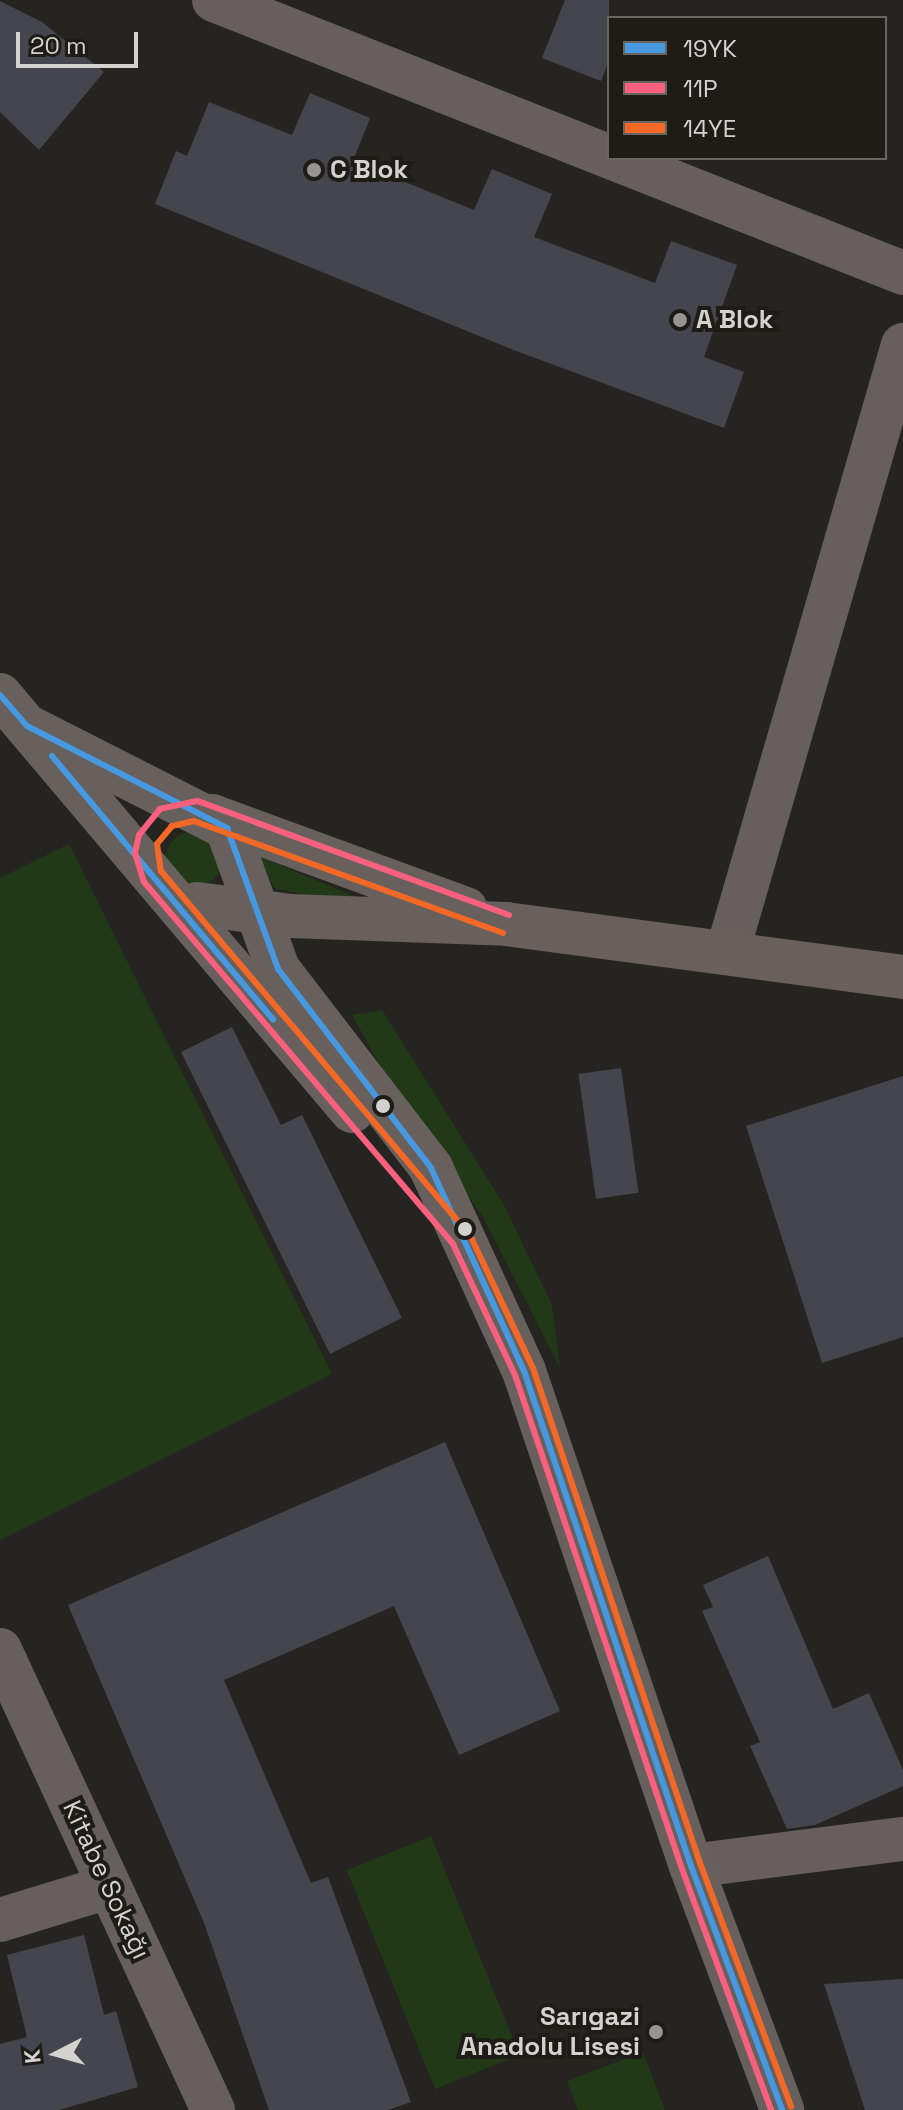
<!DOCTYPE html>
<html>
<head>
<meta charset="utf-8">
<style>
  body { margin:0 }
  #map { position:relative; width:903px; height:2110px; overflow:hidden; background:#252421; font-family:"Space Grotesk",sans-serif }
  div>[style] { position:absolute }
  .green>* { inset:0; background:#223917; transform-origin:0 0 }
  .round { border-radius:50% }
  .building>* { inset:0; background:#45464d; transform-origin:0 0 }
  .minor>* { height:44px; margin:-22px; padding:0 22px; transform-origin:22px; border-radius:22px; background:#665f5d }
  .major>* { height:44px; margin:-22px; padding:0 22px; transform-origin:22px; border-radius:22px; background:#67605d }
  .bus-1>* { height:6px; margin:-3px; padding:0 3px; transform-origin:3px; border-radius:3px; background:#4699e1 }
  .bus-2>* { height:6px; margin:-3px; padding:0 3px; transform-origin:3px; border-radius:3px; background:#f8607d }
  .bus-3>* { height:6px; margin:-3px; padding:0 3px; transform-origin:3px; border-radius:3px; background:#f36827 }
  .dots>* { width:22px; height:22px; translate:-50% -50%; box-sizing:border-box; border:4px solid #1d1c16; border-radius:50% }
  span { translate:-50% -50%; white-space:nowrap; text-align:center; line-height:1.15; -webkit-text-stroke:8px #1d1c16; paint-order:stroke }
  .poi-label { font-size:26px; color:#d3d2ce; font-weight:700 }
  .left { translate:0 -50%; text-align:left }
  .right { translate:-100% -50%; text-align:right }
  .street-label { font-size:26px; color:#d3d2ce }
  .legend { position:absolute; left:607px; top:16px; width:280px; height:144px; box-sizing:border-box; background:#1d1c16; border:2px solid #666560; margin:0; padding:10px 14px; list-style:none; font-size:24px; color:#d3d2ce }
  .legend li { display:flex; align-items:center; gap:16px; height:40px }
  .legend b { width:40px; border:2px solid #666560 }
  .north { position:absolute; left:16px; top:2014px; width:80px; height:80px; -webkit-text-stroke:6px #1d1c16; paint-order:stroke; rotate:264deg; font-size:22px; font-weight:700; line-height:32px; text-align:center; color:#d3d2ce }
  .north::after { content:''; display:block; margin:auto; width:28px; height:36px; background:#d3d2ce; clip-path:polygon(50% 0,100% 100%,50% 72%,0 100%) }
  .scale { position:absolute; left:16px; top:32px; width:122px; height:36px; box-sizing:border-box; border:4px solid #d3d2ce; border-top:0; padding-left:10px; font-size:24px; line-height:28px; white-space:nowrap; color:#d3d2ce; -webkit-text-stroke:6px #1d1c16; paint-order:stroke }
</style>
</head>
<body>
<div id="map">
  <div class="green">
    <i class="round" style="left:166px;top:831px;width:56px;height:56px"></i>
    <i style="clip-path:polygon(69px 844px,332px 1374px,0 1540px,0 878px)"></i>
    <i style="clip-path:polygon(260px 857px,403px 916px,274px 888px)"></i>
    <i style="clip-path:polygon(382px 1010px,504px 1205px,552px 1305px,560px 1368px,483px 1217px,395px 1092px,352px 1015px)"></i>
    <i style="left:431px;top:1836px;width:236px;height:91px;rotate:68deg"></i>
    <i style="clip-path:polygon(643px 2052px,665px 2110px,578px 2110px,567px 2081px)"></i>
  </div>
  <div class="building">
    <i style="clip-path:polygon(565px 0,609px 0,609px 60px,601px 81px,542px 58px)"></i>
    <i style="clip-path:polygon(0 1px,42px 22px,104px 72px,39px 150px,0 112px)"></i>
    <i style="clip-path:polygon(310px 93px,370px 118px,353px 161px,474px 210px,492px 169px,552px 194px,534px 237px,655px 283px,671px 241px,737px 265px,704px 357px,744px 372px,724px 428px,511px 349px,155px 204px,176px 151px,187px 156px,209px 102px,292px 135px)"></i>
    <i style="clip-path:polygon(232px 1027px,281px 1125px,302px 1115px,402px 1318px,330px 1354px,181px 1052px)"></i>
    <i style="left:621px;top:1068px;width:126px;height:43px;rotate:82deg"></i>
    <i style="clip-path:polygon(903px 1076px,903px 1337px,822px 1363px,746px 1126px)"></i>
    <i style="clip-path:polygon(445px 1442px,560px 1711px,459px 1755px,394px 1606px,224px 1680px,311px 1883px,328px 1877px,411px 2102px,388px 2110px,269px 2110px,204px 1923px,68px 1605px)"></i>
    <i style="clip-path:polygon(768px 1556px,833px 1709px,869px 1693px,903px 1770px,903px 1786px,815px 1825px,787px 1829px,750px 1746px,760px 1742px,702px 1611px,713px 1607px,703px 1585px)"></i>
    <i style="clip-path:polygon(84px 1935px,104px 2015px,116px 2011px,138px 2087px,59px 2110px,0 2110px,0 2044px,27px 2037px,7px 1955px)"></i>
    <i style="clip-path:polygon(903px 1979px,903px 2110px,865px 2110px,824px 1984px)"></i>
  </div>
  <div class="minor">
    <i style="left:214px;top:0;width:741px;rotate:21.61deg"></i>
    <i style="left:727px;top:953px;width:633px;rotate:-73.86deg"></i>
    <i style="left:0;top:1650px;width:507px;rotate:65.15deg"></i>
    <i style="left:691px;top:1866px;width:214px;rotate:-7.3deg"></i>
    <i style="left:0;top:1920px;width:113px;rotate:-17deg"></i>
  </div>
  <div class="major">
    <i style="left:0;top:695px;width:545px;rotate:49.76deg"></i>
    <i style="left:27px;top:726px;width:225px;rotate:27deg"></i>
    <i style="left:227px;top:828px;width:150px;rotate:70.1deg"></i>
    <i style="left:278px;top:969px;width:251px;rotate:52.4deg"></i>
    <i style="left:431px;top:1168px;width:223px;rotate:65.4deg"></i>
    <i style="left:524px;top:1371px;width:522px;rotate:71.36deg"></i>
    <i style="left:691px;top:1866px;width:260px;rotate:69.5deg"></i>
    <i style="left:212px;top:816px;width:270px;rotate:20.1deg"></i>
    <i style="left:197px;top:904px;width:95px;rotate:7.3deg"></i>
    <i style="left:291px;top:916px;width:215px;rotate:2.1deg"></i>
    <i style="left:506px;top:924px;width:401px;rotate:7.6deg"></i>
  </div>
  <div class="bus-1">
    <i style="left:0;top:695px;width:41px;rotate:48.9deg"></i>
    <i style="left:27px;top:726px;width:225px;rotate:27deg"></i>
    <i style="left:227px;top:828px;width:150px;rotate:70.1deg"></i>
    <i style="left:278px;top:969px;width:251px;rotate:52.4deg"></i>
    <i style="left:431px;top:1168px;width:223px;rotate:65.4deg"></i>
    <i style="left:524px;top:1371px;width:522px;rotate:71.36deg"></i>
    <i style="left:691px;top:1866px;width:260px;rotate:69.5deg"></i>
    <i style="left:52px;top:756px;width:344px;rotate:50deg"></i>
  </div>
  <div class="bus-2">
    <i style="left:509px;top:915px;width:332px;rotate:-159.9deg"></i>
    <i style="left:197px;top:801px;width:38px;rotate:168deg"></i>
    <i style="left:160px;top:809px;width:33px;rotate:129deg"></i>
    <i style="left:139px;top:835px;width:18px;rotate:103deg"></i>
    <i style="left:135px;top:853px;width:30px;rotate:73deg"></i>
    <i style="left:144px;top:882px;width:476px;rotate:49.5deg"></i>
    <i style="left:453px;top:1244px;width:145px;rotate:64.7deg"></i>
    <i style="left:515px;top:1375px;width:521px;rotate:71.32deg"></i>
    <i style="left:682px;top:1869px;width:257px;rotate:69.7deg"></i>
  </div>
  <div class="bus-3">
    <i style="left:503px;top:933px;width:329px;rotate:-160.1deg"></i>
    <i style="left:194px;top:821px;width:23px;rotate:167deg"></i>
    <i style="left:172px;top:826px;width:23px;rotate:130deg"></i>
    <i style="left:157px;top:844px;width:27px;rotate:82deg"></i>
    <i style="left:161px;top:871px;width:477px;rotate:49.7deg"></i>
    <i style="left:470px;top:1235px;width:147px;rotate:64.7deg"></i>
    <i style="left:533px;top:1368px;width:522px;rotate:71.36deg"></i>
    <i style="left:700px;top:1863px;width:260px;rotate:69.5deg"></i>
  </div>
  <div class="dots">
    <i style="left:314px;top:170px;background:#969591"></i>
    <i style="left:680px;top:320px;background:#969591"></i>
    <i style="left:383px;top:1106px;background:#d3d2ce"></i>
    <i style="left:465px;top:1229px;background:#d3d2ce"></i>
    <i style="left:656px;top:2032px;background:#969591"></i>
  </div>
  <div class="poi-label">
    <span class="left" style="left:330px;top:170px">C Blok</span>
    <span class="left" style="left:696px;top:320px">A Blok</span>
    <span class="right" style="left:640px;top:2032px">Sarıgazi<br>Anadolu Lisesi</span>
  </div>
  <div class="street-label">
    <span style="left:106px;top:1880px;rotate:65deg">Kitabe Sokağı</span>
  </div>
  <ul class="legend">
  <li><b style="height:10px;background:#4699e1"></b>19YK</li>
  <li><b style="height:10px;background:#f8607d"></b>11P</li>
  <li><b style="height:10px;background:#f36827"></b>14YE</li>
  </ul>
  <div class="north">K</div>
  <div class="scale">20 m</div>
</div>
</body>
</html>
